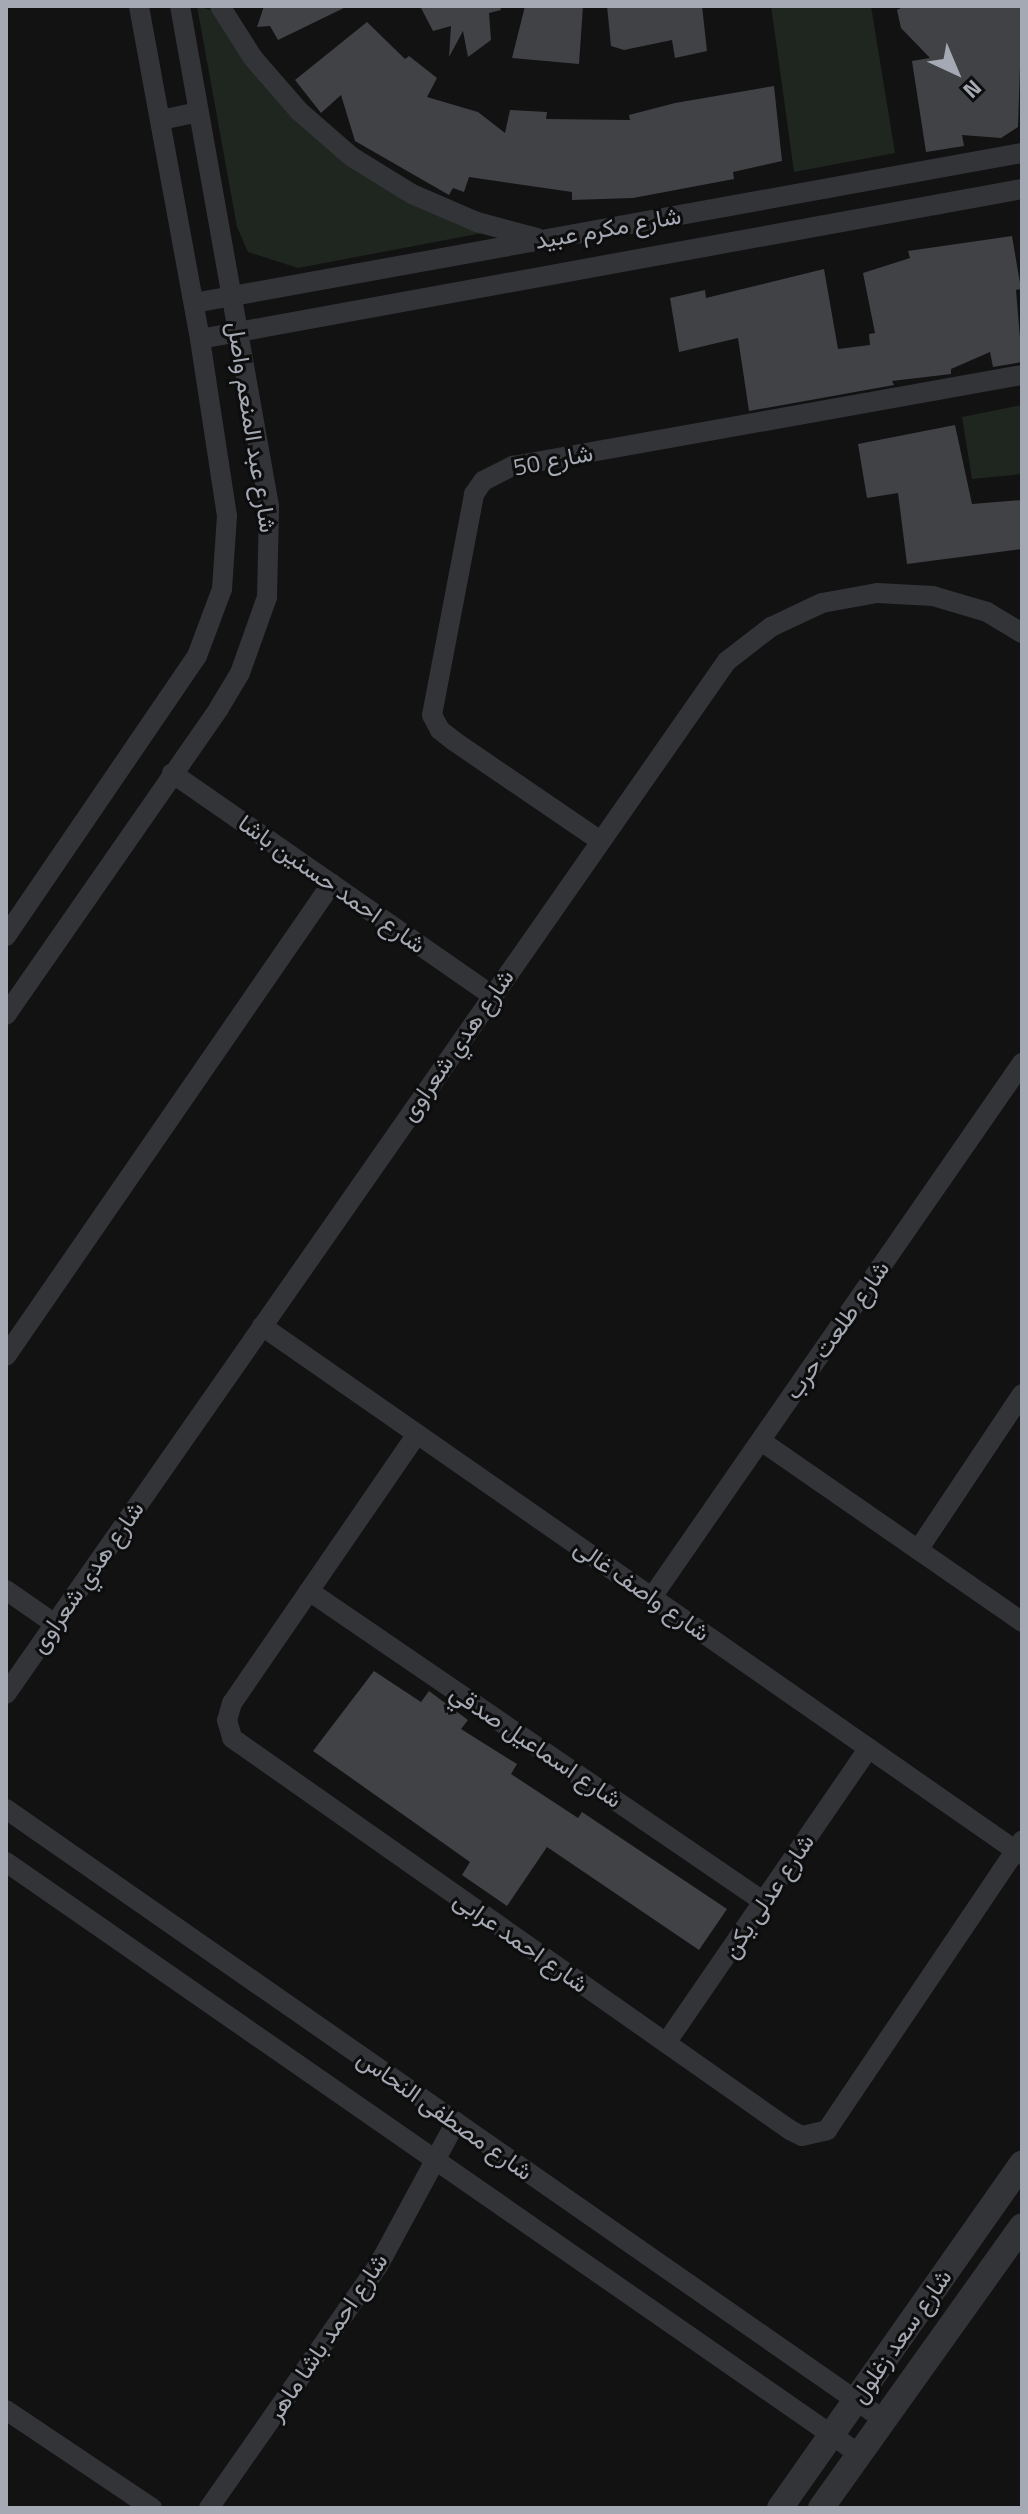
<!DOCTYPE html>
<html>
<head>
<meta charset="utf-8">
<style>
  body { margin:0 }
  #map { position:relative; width:1028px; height:2514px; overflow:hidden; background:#121213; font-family:"Titillium Web",Vazirmatn,sans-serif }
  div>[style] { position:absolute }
  .green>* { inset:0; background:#1e261f }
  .building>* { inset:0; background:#414246 }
  .minor>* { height:20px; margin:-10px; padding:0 10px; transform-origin:10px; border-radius:10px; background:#333438 }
  .tertiary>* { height:26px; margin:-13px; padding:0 13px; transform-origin:13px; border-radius:13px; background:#333438 }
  span { translate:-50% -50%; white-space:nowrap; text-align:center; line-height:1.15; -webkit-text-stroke:6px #0d0d0e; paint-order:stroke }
  .street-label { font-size:24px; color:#a4a9b3 }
  .frame { position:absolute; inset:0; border:8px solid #a4a9b3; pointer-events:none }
  .north { position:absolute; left:916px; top:32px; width:80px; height:80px; -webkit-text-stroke:6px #0d0d0e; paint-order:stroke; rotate:136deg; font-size:22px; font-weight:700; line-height:32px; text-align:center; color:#a4a9b3 }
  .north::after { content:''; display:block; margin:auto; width:28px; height:36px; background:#a4a9b3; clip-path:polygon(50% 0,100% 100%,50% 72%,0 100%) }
</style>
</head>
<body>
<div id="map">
  <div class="green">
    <i style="clip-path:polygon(197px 6px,220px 13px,312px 134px,493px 231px,298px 268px,248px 252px,237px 227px)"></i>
    <i style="clip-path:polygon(771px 6px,871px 6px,895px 153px,794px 172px)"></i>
    <i style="clip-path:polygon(1022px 405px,1022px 474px,972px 479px,962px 417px)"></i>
  </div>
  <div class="building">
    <i style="clip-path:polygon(264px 6px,348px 6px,278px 40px,270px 26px,257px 27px)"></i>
    <i style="clip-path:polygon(420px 6px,500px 6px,501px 10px,489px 13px,491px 40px,468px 57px,463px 31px,449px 57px,451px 26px,433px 31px)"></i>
    <i style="clip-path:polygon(525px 6px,583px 6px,579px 64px,512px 58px)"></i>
    <i style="clip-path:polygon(607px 6px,702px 6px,707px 51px,675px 58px,672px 40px,624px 50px,611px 46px)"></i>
    <i style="clip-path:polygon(905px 6px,1022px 6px,1018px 127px,1001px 138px,962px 135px,964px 146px,926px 152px,912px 61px,930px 58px,901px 28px,897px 10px)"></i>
    <i style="clip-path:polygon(367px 22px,405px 59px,409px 56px,437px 78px,427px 97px,478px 112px,505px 133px,510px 110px,547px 112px,546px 119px,630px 120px,629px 115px,675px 103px,774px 86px,782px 161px,733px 172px,734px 179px,633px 198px,572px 200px,572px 192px,469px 177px,464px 192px,453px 188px,449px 195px,355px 141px,341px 95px,321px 113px,295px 80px)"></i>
    <i style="clip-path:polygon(1012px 236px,1021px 289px,1016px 290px,1022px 362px,993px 367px,990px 352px,951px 369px,951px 374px,892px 381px,894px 385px,749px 411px,738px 338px,679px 352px,670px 298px,705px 290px,706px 298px,824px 269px,838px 349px,870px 345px,869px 334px,875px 333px,863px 273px,910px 258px,908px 251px)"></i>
    <i style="clip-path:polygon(955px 425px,972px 504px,1022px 500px,1022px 549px,907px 564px,898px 493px,867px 498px,858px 444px)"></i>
    <i style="clip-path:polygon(374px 1671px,421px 1702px,429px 1691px,468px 1720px,461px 1729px,517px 1764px,511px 1774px,578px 1818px,582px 1812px,727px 1909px,699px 1950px,547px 1847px,507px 1906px,462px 1875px,470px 1862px,313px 1751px)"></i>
  </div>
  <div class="minor">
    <i style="left:220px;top:6px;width:62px;rotate:57.6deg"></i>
    <i style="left:253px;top:58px;width:70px;rotate:49deg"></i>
    <i style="left:299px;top:111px;width:70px;rotate:41deg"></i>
    <i style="left:352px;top:157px;width:70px;rotate:31.7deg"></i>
    <i style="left:412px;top:194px;width:71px;rotate:23.3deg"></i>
    <i style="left:477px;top:222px;width:62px;rotate:14.9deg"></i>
    <i style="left:161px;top:120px;width:38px;rotate:-12deg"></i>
    <i style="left:194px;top:303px;width:841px;rotate:-10.27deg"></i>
    <i style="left:200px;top:339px;width:836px;rotate:-10.34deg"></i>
    <i style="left:172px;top:773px;width:389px;rotate:34.8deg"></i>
    <i style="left:599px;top:840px;width:176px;rotate:-145.7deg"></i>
    <i style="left:454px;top:741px;width:18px;rotate:-142deg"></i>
    <i style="left:440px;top:730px;width:17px;rotate:-118deg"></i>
    <i style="left:432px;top:715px;width:225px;rotate:-79.2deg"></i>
    <i style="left:474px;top:494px;width:16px;rotate:-55deg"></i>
    <i style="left:483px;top:481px;width:34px;rotate:-27deg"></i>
    <i style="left:513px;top:466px;width:517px;rotate:-10.14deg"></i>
    <i style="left:6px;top:936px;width:339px;rotate:-55.7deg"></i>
    <i style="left:197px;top:656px;width:72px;rotate:-69.5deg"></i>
    <i style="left:222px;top:589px;width:73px;rotate:-86.1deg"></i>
    <i style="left:227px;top:516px;width:179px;rotate:-98.7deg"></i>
    <i style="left:200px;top:339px;width:339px;rotate:-100.4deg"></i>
    <i style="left:6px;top:1015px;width:374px;rotate:-55.2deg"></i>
    <i style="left:219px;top:708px;width:41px;rotate:-59deg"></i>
    <i style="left:240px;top:673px;width:81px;rotate:-70.4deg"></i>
    <i style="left:267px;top:597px;width:91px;rotate:-88.7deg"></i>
    <i style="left:269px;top:506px;width:508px;rotate:-100.09deg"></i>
    <i style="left:262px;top:1326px;width:926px;rotate:34.84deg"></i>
    <i style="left:6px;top:1356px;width:574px;rotate:-55.42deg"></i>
    <i style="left:417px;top:1434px;width:326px;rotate:124.5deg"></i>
    <i style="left:232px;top:1703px;width:18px;rotate:106deg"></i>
    <i style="left:227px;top:1720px;width:19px;rotate:74deg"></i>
    <i style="left:232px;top:1738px;width:682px;rotate:35.09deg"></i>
    <i style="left:790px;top:2130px;width:13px;rotate:27deg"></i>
    <i style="left:802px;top:2136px;width:26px;rotate:-13deg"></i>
    <i style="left:827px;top:2130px;width:349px;rotate:-56deg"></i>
    <i style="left:761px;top:1441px;width:318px;rotate:34.7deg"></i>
    <i style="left:918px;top:1550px;width:187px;rotate:-56.3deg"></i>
    <i style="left:6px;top:1590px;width:60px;rotate:34.8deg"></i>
    <i style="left:309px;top:1591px;width:551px;rotate:34.35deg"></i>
    <i style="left:652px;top:1597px;width:650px;rotate:-55.28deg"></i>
    <i style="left:6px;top:1694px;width:1260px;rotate:-55.09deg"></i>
    <i style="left:727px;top:661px;width:56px;rotate:-37.7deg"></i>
    <i style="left:771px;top:627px;width:56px;rotate:-25.2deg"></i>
    <i style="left:822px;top:603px;width:56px;rotate:-10.3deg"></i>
    <i style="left:877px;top:593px;width:56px;rotate:3.1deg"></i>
    <i style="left:933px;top:596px;width:56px;rotate:16.5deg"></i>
    <i style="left:987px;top:612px;width:41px;rotate:31deg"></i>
    <i style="left:6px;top:1809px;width:1070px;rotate:34.83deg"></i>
    <i style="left:6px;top:1862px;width:1038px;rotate:34.76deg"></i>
    <i style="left:666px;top:2043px;width:358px;rotate:-55.5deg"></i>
    <i style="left:6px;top:2410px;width:176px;rotate:33.9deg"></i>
    <i style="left:209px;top:2508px;width:295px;rotate:-55.1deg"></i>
    <i style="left:378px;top:2266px;width:164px;rotate:-61.6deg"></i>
  </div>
  <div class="tertiary">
    <i style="left:780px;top:2508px;width:421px;rotate:-54.9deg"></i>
    <i style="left:821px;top:2508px;width:346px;rotate:-54.5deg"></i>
  </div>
  <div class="street-label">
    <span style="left:608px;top:228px;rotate:-10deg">شارع مكرم عبيد</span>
    <span style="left:252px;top:427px;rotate:81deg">شارع عبد المنعم واصل</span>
    <span style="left:553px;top:460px;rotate:-11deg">شارع 50</span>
    <span style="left:332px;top:884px;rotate:35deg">شارع احمد حسنين باشا</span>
    <span style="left:457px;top:1045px;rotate:-55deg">شارع هدي شعراوى</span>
    <span style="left:837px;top:1330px;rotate:-55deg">شارع طلعت حرب</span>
    <span style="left:87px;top:1577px;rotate:-55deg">شارع هدي شعراوى</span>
    <span style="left:642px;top:1590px;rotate:35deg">شارع واصف غالى</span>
    <span style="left:536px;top:1746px;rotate:34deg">شارع اسماعيل صدقي</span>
    <span style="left:768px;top:1896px;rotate:-56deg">شارع عدلى يكن</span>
    <span style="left:521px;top:1942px;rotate:35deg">شارع احمد عرابى</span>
    <span style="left:445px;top:2115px;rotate:35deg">شارع مصطفى النحاس</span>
    <span style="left:901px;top:2336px;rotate:-55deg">شارع سعد زغلول</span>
    <span style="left:327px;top:2337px;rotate:-56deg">شارع احمد باشا ماهر</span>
  </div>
  <div class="frame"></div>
  <div class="north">N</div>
</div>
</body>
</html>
